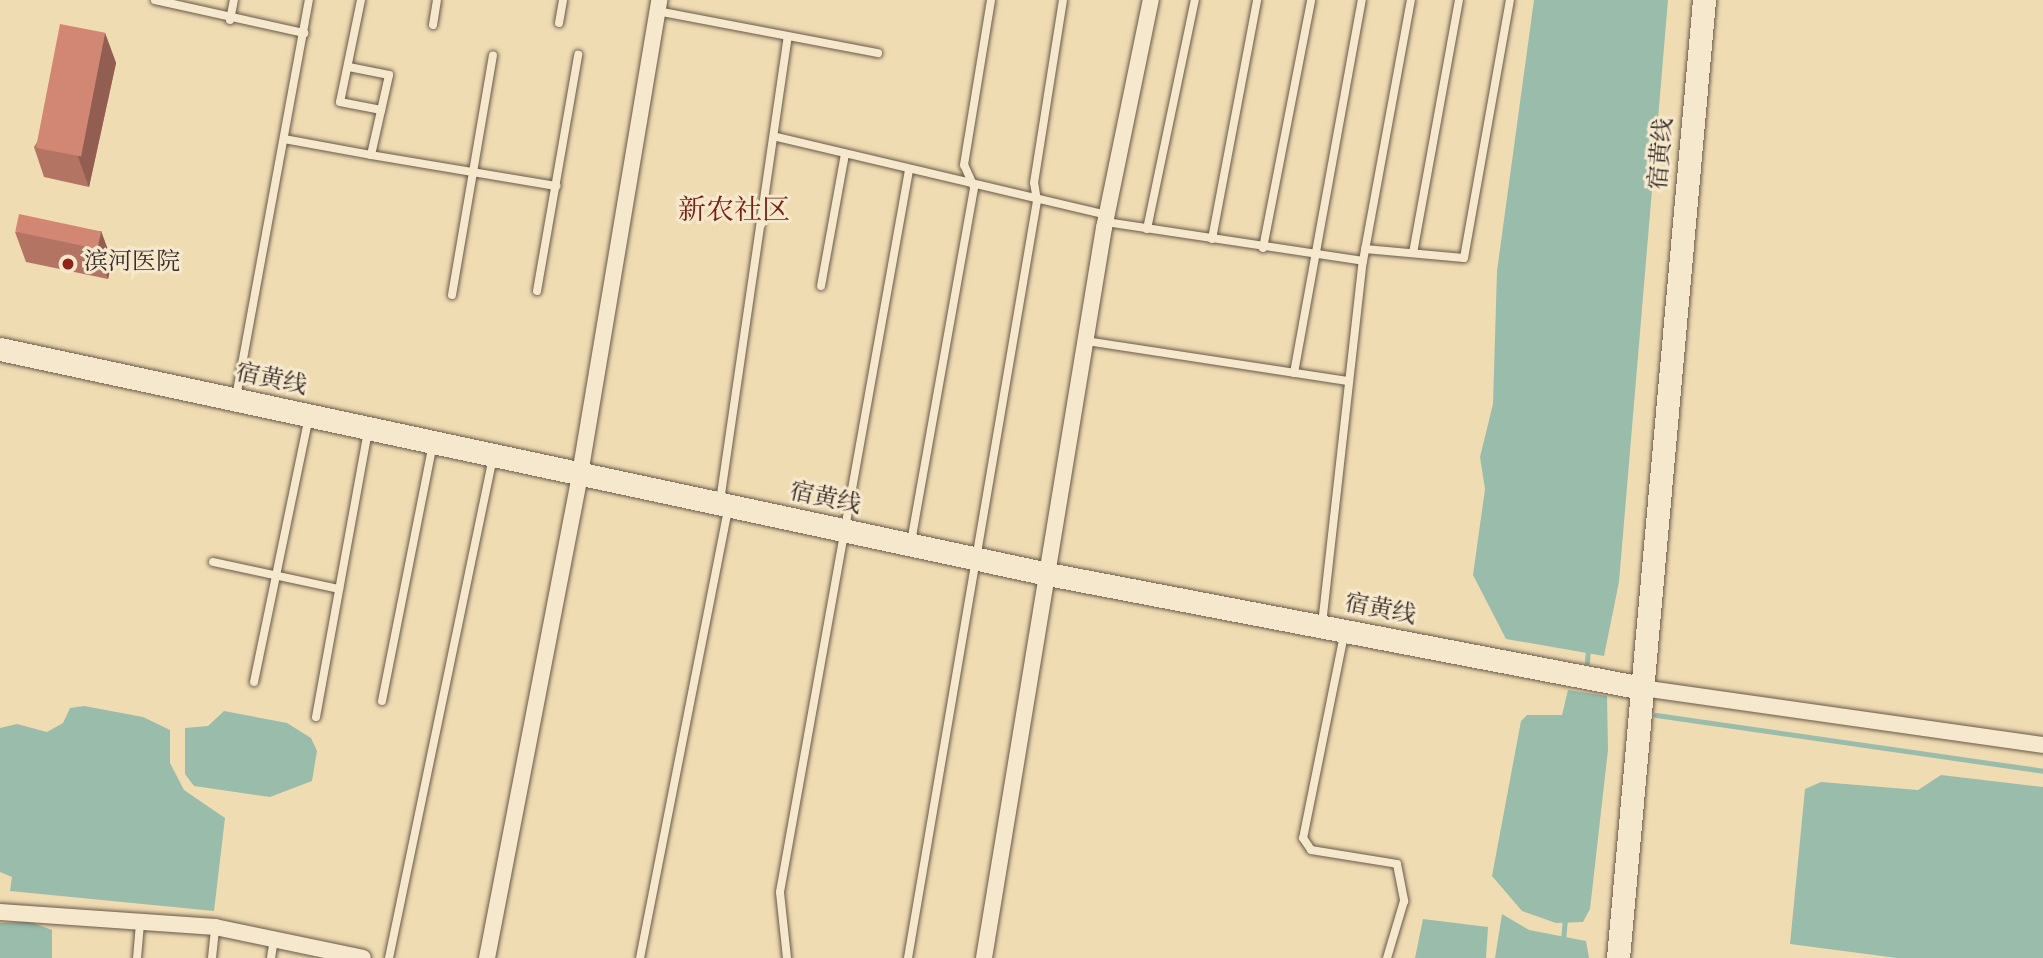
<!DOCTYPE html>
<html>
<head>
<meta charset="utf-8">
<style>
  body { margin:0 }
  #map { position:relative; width:2043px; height:958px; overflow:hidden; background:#f0dcb2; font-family:"Old Standard TT","Noto Serif SC",serif }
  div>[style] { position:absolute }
  .water>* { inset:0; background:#9abcaa }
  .stream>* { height:5px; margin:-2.5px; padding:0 2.5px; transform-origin:2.5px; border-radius:2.5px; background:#9abcaa }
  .roads { filter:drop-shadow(0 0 2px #68594b) drop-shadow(0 0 2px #68594b) }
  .lane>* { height:8px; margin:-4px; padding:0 4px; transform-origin:4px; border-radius:4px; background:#f5e8cd }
  .street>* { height:16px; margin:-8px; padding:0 8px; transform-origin:8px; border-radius:8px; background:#f5e8cd }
  .secondary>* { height:23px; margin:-11.5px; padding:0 11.5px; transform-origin:11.5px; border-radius:11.5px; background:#f5e8cd }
  .wall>* { inset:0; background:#b47464 }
  .shaded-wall>* { inset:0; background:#925e51 }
  .building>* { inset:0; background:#d18774; transform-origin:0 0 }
  .dots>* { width:19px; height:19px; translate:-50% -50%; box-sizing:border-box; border:4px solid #f5e8cd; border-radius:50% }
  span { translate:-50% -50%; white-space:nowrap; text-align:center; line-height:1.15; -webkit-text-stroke:6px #f5e8cd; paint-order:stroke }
  .street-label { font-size:24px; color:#3a2d29 }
  .poi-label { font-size:24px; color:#3a2d29 }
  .left { translate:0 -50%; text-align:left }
  .quarter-label { font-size:28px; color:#7a1f14 }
</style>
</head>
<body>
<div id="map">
  <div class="water">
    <i style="clip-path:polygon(1534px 0,1668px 0,1619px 582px,1604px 656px,1506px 639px,1473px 575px,1485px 489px,1480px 457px,1493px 404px,1497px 271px)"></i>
    <i style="clip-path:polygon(1568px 690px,1607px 696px,1608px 750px,1590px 909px,1583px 922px,1556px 923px,1522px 911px,1492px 876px,1521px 721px,1527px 715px,1562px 715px)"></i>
    <i style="clip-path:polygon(84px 706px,143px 717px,170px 730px,170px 763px,184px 790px,225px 818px,214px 911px,10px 891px,12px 877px,0 872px,0 728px,17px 724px,47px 732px,63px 723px,70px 708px)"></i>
    <i style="clip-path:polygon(224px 711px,287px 723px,311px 738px,317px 751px,312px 781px,270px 797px,194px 786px,185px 774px,185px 728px,208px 726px)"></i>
    <i style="clip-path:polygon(1941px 775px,2043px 787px,2043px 958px,1897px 958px,1790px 944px,1805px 789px,1821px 782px,1918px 790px)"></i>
    <i style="clip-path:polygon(1502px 914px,1529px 930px,1586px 941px,1589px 958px,1495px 958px)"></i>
    <i style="clip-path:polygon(1423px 919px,1488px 927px,1486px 958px,1415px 958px)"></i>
    <i style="clip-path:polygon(30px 922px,52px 930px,52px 958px,0 958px,0 923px)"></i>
  </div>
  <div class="stream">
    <i style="left:1587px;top:662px;width:14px;rotate:-86deg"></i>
    <i style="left:1656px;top:715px;width:391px;rotate:8.2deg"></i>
    <i style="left:1563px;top:941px;width:25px;rotate:-85deg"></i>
  </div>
  <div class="roads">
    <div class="lane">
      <i style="left:155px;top:0;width:153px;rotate:12.5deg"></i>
      <i style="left:361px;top:0;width:104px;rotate:101.6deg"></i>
      <i style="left:340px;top:102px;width:42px;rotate:11deg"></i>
      <i style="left:657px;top:11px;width:225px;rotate:10.8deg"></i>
      <i style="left:230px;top:20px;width:20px;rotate:-79deg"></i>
      <i style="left:559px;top:23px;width:23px;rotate:-80deg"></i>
      <i style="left:433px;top:25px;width:25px;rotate:-81deg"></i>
      <i style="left:777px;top:137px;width:339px;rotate:13.3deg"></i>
      <i style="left:284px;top:139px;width:88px;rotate:10.4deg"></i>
      <i style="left:371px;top:155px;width:82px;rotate:-77.3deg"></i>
      <i style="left:389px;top:75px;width:41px;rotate:-168.7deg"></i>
      <i style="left:371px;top:155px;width:188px;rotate:9.5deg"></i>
      <i style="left:1106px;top:222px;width:260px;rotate:8.6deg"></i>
      <i style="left:1147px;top:229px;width:234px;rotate:-78.2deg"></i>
      <i style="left:1212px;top:239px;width:243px;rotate:-79.3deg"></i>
      <i style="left:1263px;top:248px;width:253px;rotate:-79deg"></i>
      <i style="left:1365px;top:249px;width:99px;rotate:5.2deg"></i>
      <i style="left:1464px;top:258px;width:262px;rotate:-79.9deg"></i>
      <i style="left:1413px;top:253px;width:257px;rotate:-79.7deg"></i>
      <i style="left:821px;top:286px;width:134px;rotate:-79.7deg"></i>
      <i style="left:537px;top:291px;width:240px;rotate:-80.1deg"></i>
      <i style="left:452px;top:295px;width:243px;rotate:-80.3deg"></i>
      <i style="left:1086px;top:341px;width:264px;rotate:8.7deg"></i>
      <i style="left:1294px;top:373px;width:379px;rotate:-79.7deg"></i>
      <i style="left:236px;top:397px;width:404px;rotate:-79.6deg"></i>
      <i style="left:720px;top:501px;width:469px;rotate:-81.7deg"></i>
      <i style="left:911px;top:542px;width:361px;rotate:-79.9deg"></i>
      <i style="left:974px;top:187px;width:24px;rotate:-114deg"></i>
      <i style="left:964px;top:165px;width:167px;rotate:-80.7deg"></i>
      <i style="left:213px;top:562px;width:129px;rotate:12.1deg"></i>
      <i style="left:1322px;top:624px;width:365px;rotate:-83.6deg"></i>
      <i style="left:1363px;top:261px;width:265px;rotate:-79.6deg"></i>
      <i style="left:1344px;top:635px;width:207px;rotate:101.4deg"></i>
      <i style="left:1303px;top:838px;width:14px;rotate:56deg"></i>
      <i style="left:1311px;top:850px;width:87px;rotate:9.2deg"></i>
      <i style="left:1397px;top:864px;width:38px;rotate:79deg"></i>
      <i style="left:1404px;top:901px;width:59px;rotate:106.6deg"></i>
      <i style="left:254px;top:682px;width:271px;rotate:-78.3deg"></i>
      <i style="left:382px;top:701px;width:263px;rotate:-78.8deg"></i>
      <i style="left:316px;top:717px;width:291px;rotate:-79.7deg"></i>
      <i style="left:137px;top:958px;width:36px;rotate:-85deg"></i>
      <i style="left:212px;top:958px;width:31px;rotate:-84deg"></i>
      <i style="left:271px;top:958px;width:18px;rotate:-81deg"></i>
      <i style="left:389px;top:958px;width:512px;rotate:-78.27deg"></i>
      <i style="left:640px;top:958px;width:459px;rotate:-78.9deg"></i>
      <i style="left:787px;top:958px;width:66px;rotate:-96.1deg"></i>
      <i style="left:780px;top:892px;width:733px;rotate:-79.87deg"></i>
      <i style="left:908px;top:958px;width:768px;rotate:-80.33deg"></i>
      <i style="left:1037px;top:201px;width:18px;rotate:-99deg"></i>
      <i style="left:1034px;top:183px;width:185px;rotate:-81deg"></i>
    </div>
    <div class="street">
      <i style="left:1642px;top:688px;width:405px;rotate:8.1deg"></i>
      <i style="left:0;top:912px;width:216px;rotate:4deg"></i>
      <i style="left:215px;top:927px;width:151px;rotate:11.8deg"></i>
      <i style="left:487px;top:958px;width:493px;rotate:-79.1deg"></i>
      <i style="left:580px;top:474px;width:481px;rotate:-80.5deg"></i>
      <i style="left:984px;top:958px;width:740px;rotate:-80.67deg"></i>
      <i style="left:1104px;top:228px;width:233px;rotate:-78.4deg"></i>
    </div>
    <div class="secondary">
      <i style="left:0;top:349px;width:1072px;rotate:12.12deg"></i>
      <i style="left:1048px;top:574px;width:605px;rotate:10.86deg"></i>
      <i style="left:1618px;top:958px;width:962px;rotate:-84.87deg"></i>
    </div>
  </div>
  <div class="wall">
    <i style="clip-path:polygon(105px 33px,116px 63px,89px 187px,44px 177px,34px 147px)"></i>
    <i style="clip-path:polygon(101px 231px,112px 261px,108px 279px,26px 262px,15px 232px)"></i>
  </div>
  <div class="shaded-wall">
    <i style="clip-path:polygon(105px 33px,116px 63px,89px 187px,78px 157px)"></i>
    <i style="clip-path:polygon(101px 231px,112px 261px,108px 279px,97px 249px)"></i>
  </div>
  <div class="building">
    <i style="left:60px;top:24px;width:46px;height:126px;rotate:11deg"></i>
    <i style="left:19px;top:214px;width:84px;height:18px;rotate:12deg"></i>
  </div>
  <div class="dots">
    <i style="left:68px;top:264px;background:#8f2418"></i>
  </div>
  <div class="street-label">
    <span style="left:1663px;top:154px;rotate:-85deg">宿黄线</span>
    <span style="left:271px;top:381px;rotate:12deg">宿黄线</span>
    <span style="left:825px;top:500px;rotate:12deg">宿黄线</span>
    <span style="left:1380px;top:611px;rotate:11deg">宿黄线</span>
  </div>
  <div class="poi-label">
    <span class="left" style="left:84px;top:264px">滨河医院</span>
  </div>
  <div class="quarter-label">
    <span style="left:734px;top:212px">新农社区</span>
  </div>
</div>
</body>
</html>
